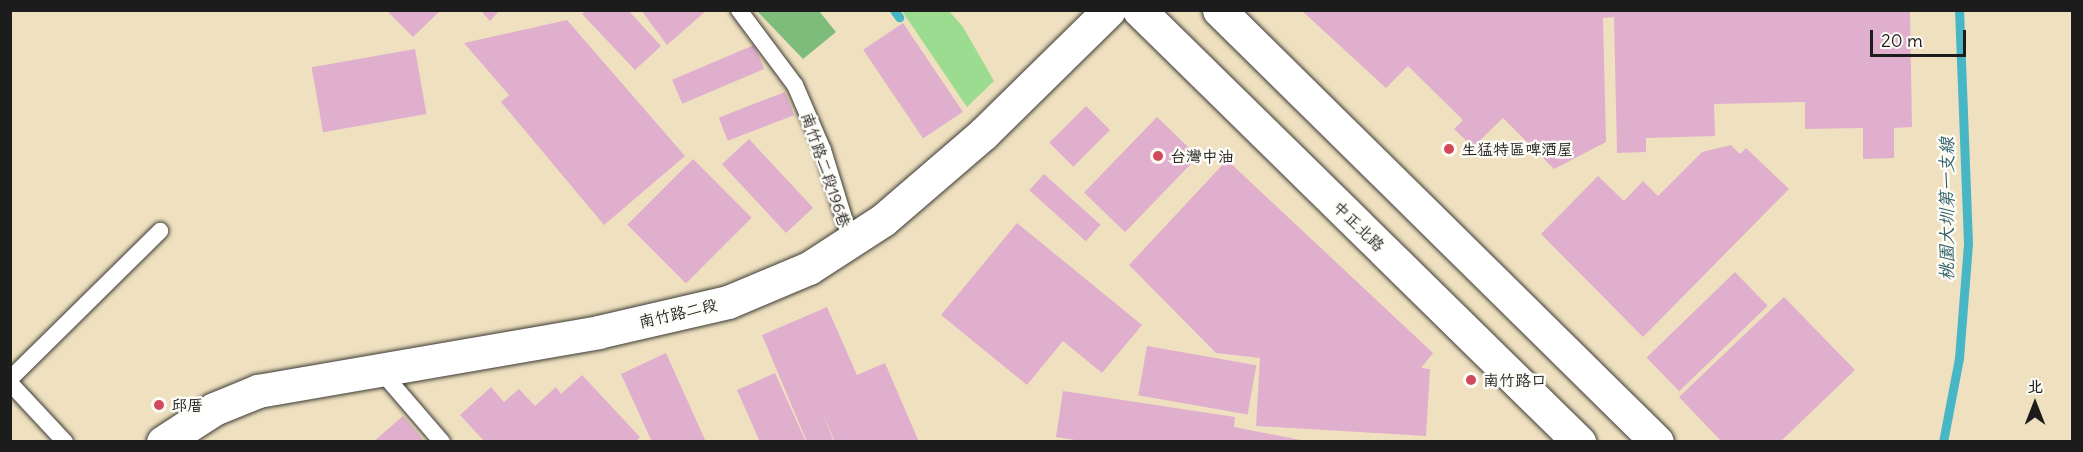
<!DOCTYPE html>
<html>
<head>
<meta charset="utf-8">
<style>
  body { margin:0 }
  #map { position:relative; width:2083px; height:452px; overflow:hidden; background:#efe1c0; font-family:Delius,"LXGW WenKai TC",sans-serif }
  div>[style] { position:absolute }
  .green>* { inset:0; background:#9cdc91 }
  .forest>* { inset:0; background:#7dbc7b }
  .stream>* { height:9px; margin:-4.5px; padding:0 4.5px; transform-origin:4.5px; border-radius:4.5px; background:#49b6c5 }
  .building>* { inset:0; background:#e0afcd; transform-origin:0 0 }
  .roads { filter:drop-shadow(0 0 2px #3c3a35) drop-shadow(0 0 2px #3c3a35) }
  .service>* { height:16px; margin:-8px; padding:0 8px; transform-origin:8px; border-radius:8px; background:#fff }
  .tertiary>* { height:33px; margin:-16.5px; padding:0 16.5px; transform-origin:16.5px; border-radius:16.5px; background:#fff }
  .dots>* { width:16px; height:16px; translate:-50% -50%; box-sizing:border-box; border:3px solid #fdfcf7; border-radius:50% }
  span { translate:-50% -50%; white-space:nowrap; text-align:center; line-height:1.15; -webkit-text-stroke:5px #fdfcf7; paint-order:stroke }
  .poi-label { font-size:16px; color:#1c1c1c }
  .left { translate:0 -50%; text-align:left }
  .street-label { font-size:16px; color:#1c1c1c }
  .water-label { font-size:18px; color:#306168; font-style:italic }
  .frame { position:absolute; inset:0; border:12px solid #1c1c1c; pointer-events:none }
  .north { position:absolute; left:2005px; top:374px; width:60px; height:60px; -webkit-text-stroke:4px #fdfcf7; paint-order:stroke; rotate:0deg; font-size:16px; font-weight:700; line-height:24px; text-align:center; color:#1c1c1c }
  .north::after { content:''; display:block; margin:auto; width:21px; height:27px; background:#1c1c1c; clip-path:polygon(50% 0,100% 100%,50% 72%,0 100%) }
  .scale { position:absolute; left:1870px; top:30px; width:96px; height:27px; box-sizing:border-box; border:3px solid #1c1c1c; border-top:0; padding-left:8px; font-size:18px; line-height:21px; white-space:nowrap; color:#1c1c1c; -webkit-text-stroke:4px #fdfcf7; paint-order:stroke }
</style>
</head>
<body>
<div id="map">
  <div class="green">
    <i style="clip-path:polygon(902px 11px,949px 11px,963px 27px,994px 81px,967px 107px)"></i>
  </div>
  <div class="forest">
    <i style="clip-path:polygon(757px 11px,819px 11px,836px 32px,803px 59px)"></i>
  </div>
  <div class="stream">
    <i style="left:894px;top:10px;width:9px;rotate:54deg"></i>
    <i style="left:1943px;top:442px;width:86px;rotate:-79.2deg"></i>
    <i style="left:1959px;top:358px;width:115px;rotate:-85.5deg"></i>
    <i style="left:1968px;top:243px;width:233px;rotate:-92.2deg"></i>
  </div>
  <div class="building">
    <i style="clip-path:polygon(386px 10px,441px 10px,413px 37px)"></i>
    <i style="clip-path:polygon(480px 10px,500px 10px,490px 21px)"></i>
    <i style="clip-path:polygon(586px 10px,628px 10px,661px 46px,635px 70px,582px 14px)"></i>
    <i style="clip-path:polygon(641px 10px,707px 10px,667px 45px)"></i>
    <i style="clip-path:polygon(1301px 10px,1910px 10px,1912px 127px,1894px 128px,1894px 158px,1863px 159px,1863px 128px,1805px 129px,1805px 102px,1714px 104px,1715px 136px,1646px 138px,1646px 152px,1617px 153px,1614px 17px,1603px 18px,1606px 142px,1554px 169px,1503px 118px,1473px 147px,1454px 129px,1463px 120px,1408px 66px,1386px 88px)"></i>
    <i style="clip-path:polygon(567px 20px,685px 156px,604px 225px,501px 102px,509px 95px,464px 43px)"></i>
    <i style="left:903px;top:23px;width:107px;height:48px;rotate:56deg"></i>
    <i style="left:754px;top:45px;width:26px;height:89px;rotate:67deg"></i>
    <i style="left:415px;top:49px;width:66px;height:105px;rotate:80deg"></i>
    <i style="left:785px;top:92px;width:25px;height:71px;rotate:69deg"></i>
    <i style="left:1086px;top:106px;width:34px;height:52px;rotate:45deg"></i>
    <i style="left:1157px;top:117px;width:57px;height:105px;rotate:44deg"></i>
    <i style="left:749px;top:139px;width:94px;height:37px;rotate:47deg"></i>
    <i style="clip-path:polygon(1731px 145px,1740px 154px,1746px 148px,1789px 189px,1643px 337px,1541px 234px,1598px 176px,1624px 201px,1643px 181px,1658px 196px,1702px 152px)"></i>
    <i style="left:693px;top:159px;width:83px;height:93px;rotate:45deg"></i>
    <i style="clip-path:polygon(1227px 160px,1433px 353px,1421px 368px,1430px 369px,1426px 436px,1256px 426px,1260px 358px,1216px 353px,1129px 265px)"></i>
    <i style="left:1044px;top:174px;width:76px;height:22px;rotate:42deg"></i>
    <i style="clip-path:polygon(1017px 223px,1142px 325px,1102px 373px,1063px 341px,1027px 385px,941px 315px)"></i>
    <i style="left:1735px;top:272px;width:47px;height:123px;rotate:46deg"></i>
    <i style="clip-path:polygon(1784px 297px,1855px 370px,1780px 442px,1722px 442px,1679px 397px)"></i>
    <i style="clip-path:polygon(827px 307px,857px 375px,885px 363px,919px 442px,835px 442px,822px 412px,834px 442px,807px 442px,762px 335px)"></i>
    <i style="left:1147px;top:346px;width:111px;height:50px;rotate:10deg"></i>
    <i style="clip-path:polygon(666px 353px,706px 442px,652px 442px,621px 374px)"></i>
    <i style="clip-path:polygon(775px 373px,806px 442px,760px 442px,737px 390px)"></i>
    <i style="clip-path:polygon(582px 375px,640px 437px,635px 442px,485px 442px,460px 415px,491px 387px,504px 402px,519px 389px,535px 406px,556px 387px,561px 394px)"></i>
    <i style="clip-path:polygon(1063px 391px,1235px 417px,1234px 427px,1311px 442px,1088px 442px,1056px 437px)"></i>
    <i style="clip-path:polygon(403px 416px,425px 442px,373px 442px)"></i>
  </div>
  <div class="roads">
    <div class="service">
      <i style="left:739px;top:10px;width:94px;rotate:53.3deg"></i>
      <i style="left:795px;top:85px;width:71px;rotate:66.7deg"></i>
      <i style="left:823px;top:150px;width:95px;rotate:72.9deg"></i>
      <i style="left:380px;top:370px;width:95px;rotate:49.3deg"></i>
      <i style="left:10px;top:379px;width:211px;rotate:-44.6deg"></i>
      <i style="left:10px;top:383px;width:81px;rotate:47deg"></i>
    </div>
    <div class="tertiary">
      <i style="left:1139px;top:10px;width:617px;rotate:44.47deg"></i>
      <i style="left:1219px;top:10px;width:615px;rotate:44.6deg"></i>
      <i style="left:163px;top:442px;width:61px;rotate:-32.9deg"></i>
      <i style="left:214px;top:409px;width:48px;rotate:-22.2deg"></i>
      <i style="left:258px;top:391px;width:345px;rotate:-9.8deg"></i>
      <i style="left:598px;top:332px;width:133px;rotate:-13deg"></i>
      <i style="left:728px;top:302px;width:88px;rotate:-22.8deg"></i>
      <i style="left:809px;top:268px;width:88px;rotate:-33deg"></i>
      <i style="left:883px;top:220px;width:133px;rotate:-40.7deg"></i>
      <i style="left:984px;top:133px;width:175px;rotate:-44.5deg"></i>
    </div>
  </div>
  <div class="dots">
    <i style="left:1449px;top:149px;background:#d1495b"></i>
    <i style="left:1158px;top:156px;background:#d1495b"></i>
    <i style="left:1471px;top:380px;background:#d1495b"></i>
    <i style="left:159px;top:405px;background:#d1495b"></i>
  </div>
  <div class="poi-label">
    <span class="left" style="left:1461px;top:149px">生猛特區啤酒屋</span>
    <span class="left" style="left:1170px;top:156px">台灣中油</span>
    <span class="left" style="left:1483px;top:380px">南竹路口</span>
    <span class="left" style="left:171px;top:405px">邱厝</span>
  </div>
  <div class="street-label">
    <span style="left:826px;top:170px;rotate:71deg">南竹路二段196巷</span>
    <span style="left:1359px;top:226px;rotate:44deg">中正北路</span>
    <span style="left:678px;top:313px;rotate:-13deg">南竹路二段</span>
  </div>
  <div class="water-label">
    <span style="left:1947px;top:209px;rotate:-90deg">桃園大圳第一支線</span>
  </div>
  <div class="frame"></div>
  <div class="north">北</div>
  <div class="scale">20 m</div>
</div>
</body>
</html>
